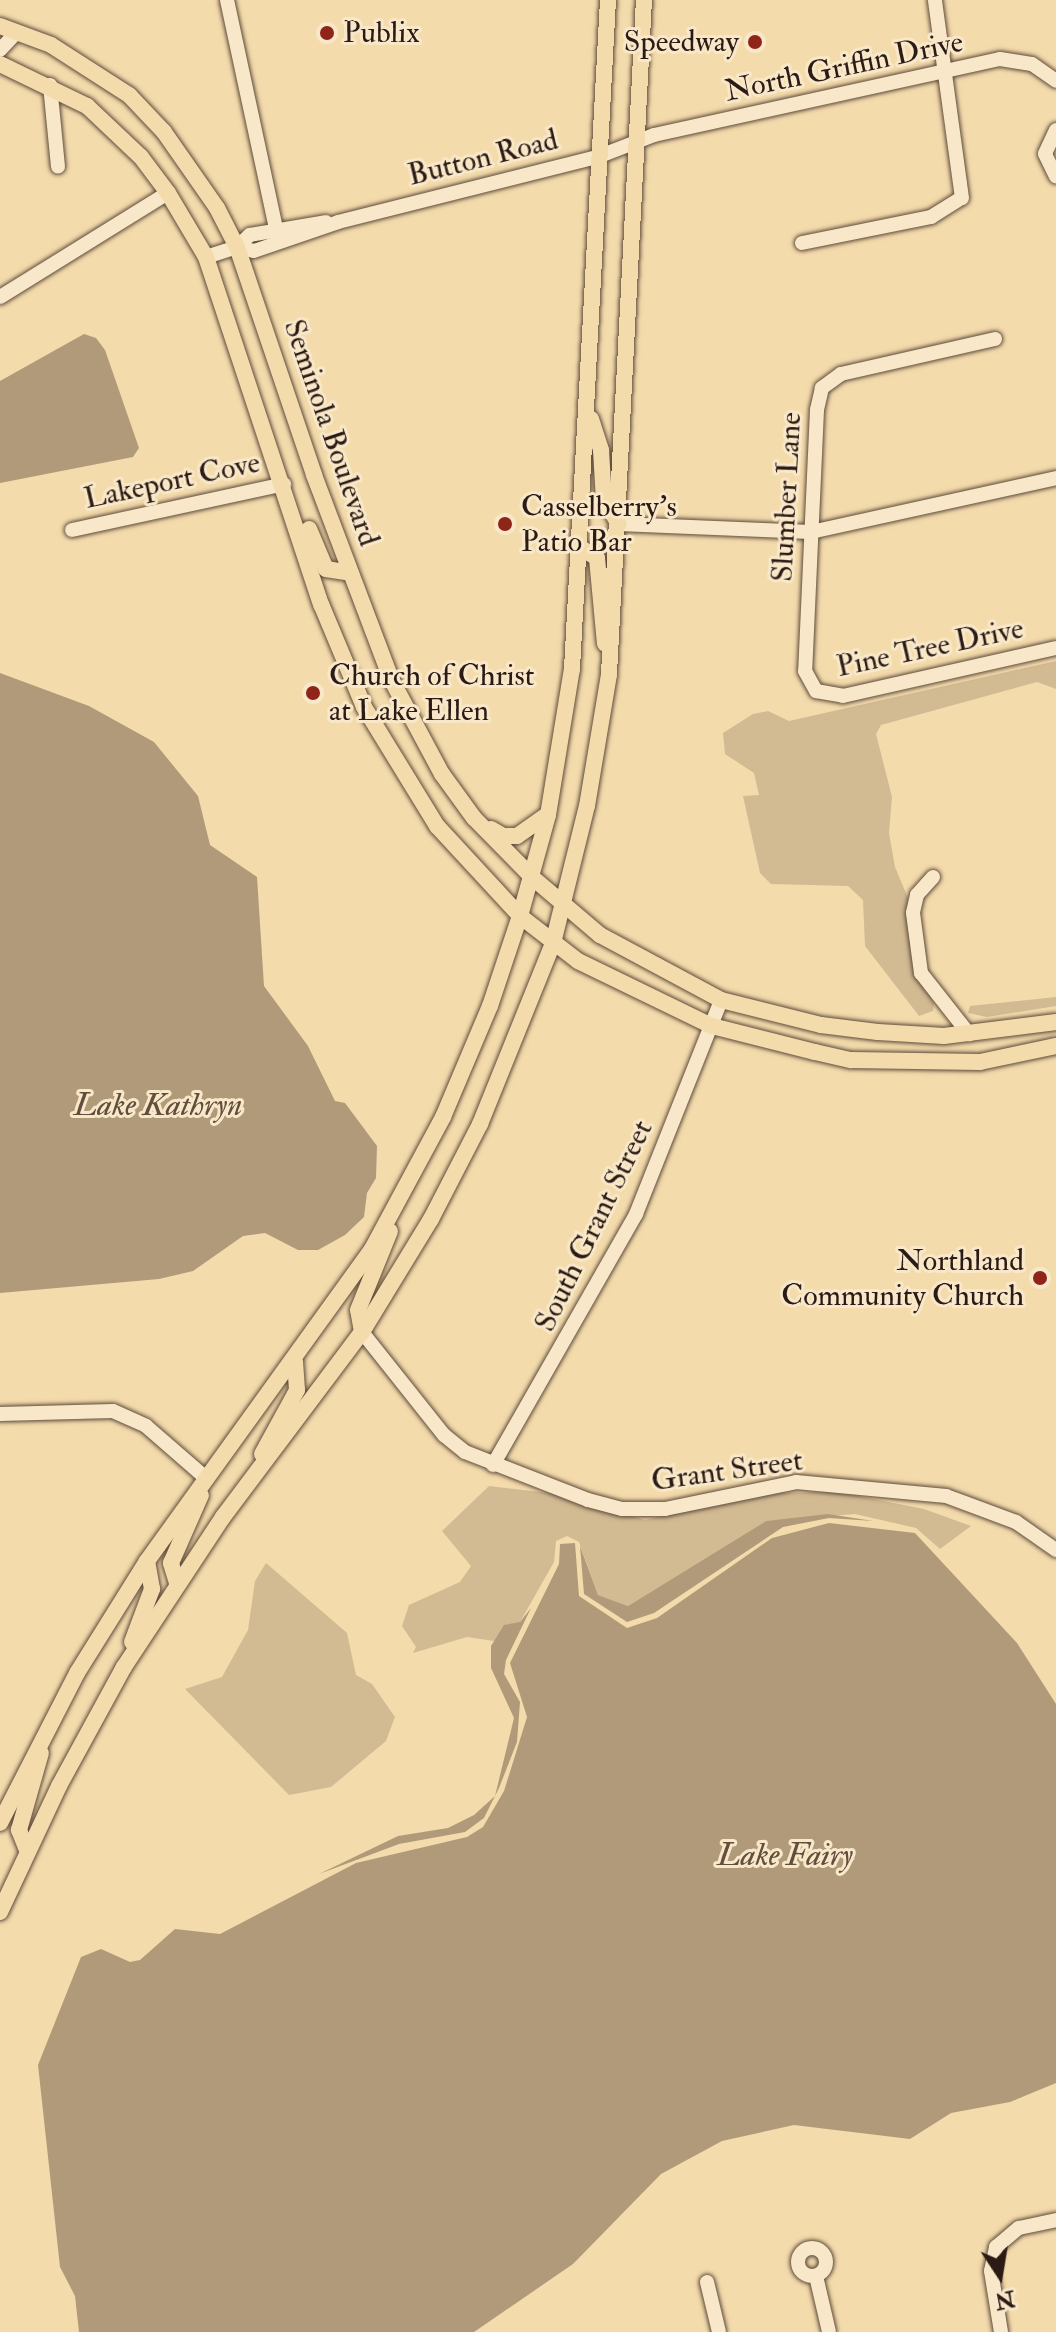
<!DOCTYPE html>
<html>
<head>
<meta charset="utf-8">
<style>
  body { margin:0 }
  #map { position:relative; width:1056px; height:2332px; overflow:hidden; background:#f4dbac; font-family:"IM FELL Double Pica",serif }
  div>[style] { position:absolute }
  .green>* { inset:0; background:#d2ba92 }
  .water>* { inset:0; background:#b09a79 }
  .roads { filter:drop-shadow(0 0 2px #5e4b3b) drop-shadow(0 0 2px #5e4b3b) }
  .minor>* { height:14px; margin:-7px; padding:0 7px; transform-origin:7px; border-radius:7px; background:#f8e8c9 }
  .minor>.ring { margin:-7px; padding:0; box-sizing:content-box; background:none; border:14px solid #f8e8c9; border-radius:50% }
  .major>* { height:16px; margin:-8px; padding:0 8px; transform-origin:8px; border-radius:8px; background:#f4dbac }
  .dots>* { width:22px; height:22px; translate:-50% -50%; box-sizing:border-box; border:4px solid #f8e8c9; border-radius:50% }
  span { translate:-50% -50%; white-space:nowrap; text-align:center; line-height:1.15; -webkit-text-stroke:6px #f8e8c9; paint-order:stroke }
  .poi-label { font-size:30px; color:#2c1b15 }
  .left { translate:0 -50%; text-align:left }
  .right { translate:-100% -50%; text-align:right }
  .street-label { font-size:30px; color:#2c1b15 }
  .water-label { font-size:32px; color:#614e3d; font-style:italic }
  .north { position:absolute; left:960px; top:2236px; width:80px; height:80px; -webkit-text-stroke:6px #f8e8c9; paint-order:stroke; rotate:168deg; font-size:22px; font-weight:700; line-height:32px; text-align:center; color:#2c1b15 }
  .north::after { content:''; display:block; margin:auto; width:28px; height:36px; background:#2c1b15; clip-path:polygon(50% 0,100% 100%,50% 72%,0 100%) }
</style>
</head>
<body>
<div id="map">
  <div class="green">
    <i style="clip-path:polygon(1056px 661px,1056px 689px,1037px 682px,881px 725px,876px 734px,892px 797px,889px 833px,895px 867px,908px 898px,913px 964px,934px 1004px,933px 1011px,919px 1016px,865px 946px,863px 900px,848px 886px,771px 884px,760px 873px,743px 796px,759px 795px,754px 773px,725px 754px,723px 733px,753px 714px,768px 711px,789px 721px)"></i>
    <i style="clip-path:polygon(1056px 997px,1056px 1006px,987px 1017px,968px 1013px,970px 1006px)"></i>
    <i style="clip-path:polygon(489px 1486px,549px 1493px,645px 1520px,765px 1493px,838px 1492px,924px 1509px,971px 1526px,940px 1549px,916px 1528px,855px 1514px,766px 1521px,628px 1606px,598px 1595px,579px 1542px,567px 1536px,556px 1541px,554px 1562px,520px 1622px,494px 1641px,467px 1637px,413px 1653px,416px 1647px,402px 1626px,409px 1605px,460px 1582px,471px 1566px,442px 1531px)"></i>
    <i style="clip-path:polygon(266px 1563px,347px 1633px,356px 1675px,372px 1684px,395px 1717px,386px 1741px,331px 1787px,289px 1795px,185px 1689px,222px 1677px,248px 1630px,255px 1581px)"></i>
  </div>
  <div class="water">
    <i style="clip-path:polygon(84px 334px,96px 338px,105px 350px,139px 448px,133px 457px,0 483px,0 381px)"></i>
    <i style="clip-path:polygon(0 673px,89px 706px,154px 742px,198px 796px,210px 845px,257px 877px,264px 986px,308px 1046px,335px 1101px,345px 1103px,377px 1146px,376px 1178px,367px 1193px,364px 1217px,345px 1235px,318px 1250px,298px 1250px,265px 1233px,243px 1236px,193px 1271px,159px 1279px,0 1293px)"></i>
    <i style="clip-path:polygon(828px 1514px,873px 1521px,829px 1518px,783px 1527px,654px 1613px,627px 1622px,584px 1594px,580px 1546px,598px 1595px,628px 1606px,766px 1521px)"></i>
    <i style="clip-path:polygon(829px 1523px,915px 1533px,1017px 1643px,1056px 1704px,1056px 2083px,1010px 2102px,951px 2113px,910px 2139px,794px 2125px,722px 2141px,661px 2174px,573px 2264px,474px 2332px,79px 2332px,75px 2296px,60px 2267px,38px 2065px,81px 1957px,101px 1949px,130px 1962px,140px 1960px,175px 1929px,220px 1934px,356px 1863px,467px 1837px,483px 1827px,504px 1791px,527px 1717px,510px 1663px,559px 1564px,560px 1544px,575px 1543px,579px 1596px,627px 1628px,657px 1618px,772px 1538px)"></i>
    <i style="clip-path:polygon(531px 1608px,506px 1660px,504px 1674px,520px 1702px,517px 1742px,499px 1788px,484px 1818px,465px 1832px,399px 1844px,319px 1874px,398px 1836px,448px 1828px,474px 1815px,495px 1796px,514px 1718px,491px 1668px,491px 1646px,504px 1625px,520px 1622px)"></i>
  </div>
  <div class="roads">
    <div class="minor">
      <i style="left:227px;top:0;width:234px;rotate:77.9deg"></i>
      <i style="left:0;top:50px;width:25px;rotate:-47deg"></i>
      <i style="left:50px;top:85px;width:82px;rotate:84.4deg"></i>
      <i style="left:1056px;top:130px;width:26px;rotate:115deg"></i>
      <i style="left:1045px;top:154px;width:25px;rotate:64deg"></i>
      <i style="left:802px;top:243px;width:132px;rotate:-11.4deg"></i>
      <i style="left:931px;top:217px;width:36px;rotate:-32deg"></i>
      <i style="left:962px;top:198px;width:200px;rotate:-97.8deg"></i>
      <i style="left:237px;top:247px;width:17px;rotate:13deg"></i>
      <i style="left:254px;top:251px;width:89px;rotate:-19deg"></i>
      <i style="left:338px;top:222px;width:270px;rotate:-14.1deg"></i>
      <i style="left:600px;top:156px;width:58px;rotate:-21.3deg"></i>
      <i style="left:654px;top:135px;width:354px;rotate:-12.4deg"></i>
      <i style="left:1000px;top:59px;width:32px;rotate:9deg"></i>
      <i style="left:1032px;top:64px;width:29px;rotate:35deg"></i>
      <i style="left:206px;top:257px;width:33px;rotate:-18deg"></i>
      <i style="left:237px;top:247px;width:18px;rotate:-43deg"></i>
      <i style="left:250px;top:235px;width:77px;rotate:-9.7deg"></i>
      <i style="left:0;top:297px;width:198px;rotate:-31.8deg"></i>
      <i style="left:995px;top:339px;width:158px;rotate:167.2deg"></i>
      <i style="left:841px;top:374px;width:24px;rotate:144deg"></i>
      <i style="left:822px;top:388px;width:23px;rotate:103deg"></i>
      <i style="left:817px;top:410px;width:261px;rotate:92.6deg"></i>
      <i style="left:805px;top:671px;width:23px;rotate:61deg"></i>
      <i style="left:816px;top:691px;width:27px;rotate:10deg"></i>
      <i style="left:843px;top:696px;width:218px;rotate:-12.7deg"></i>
      <i style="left:619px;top:524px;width:192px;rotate:2.4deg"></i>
      <i style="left:811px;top:532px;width:251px;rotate:-12.4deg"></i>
      <i style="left:72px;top:530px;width:217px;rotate:-12.2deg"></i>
      <i style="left:933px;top:877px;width:24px;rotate:132deg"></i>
      <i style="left:917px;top:895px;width:18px;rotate:103deg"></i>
      <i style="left:913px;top:913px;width:61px;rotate:82.4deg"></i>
      <i style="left:921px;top:973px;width:78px;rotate:51.8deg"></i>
      <i style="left:362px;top:1332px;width:132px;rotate:51.5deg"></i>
      <i style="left:444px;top:1435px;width:27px;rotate:39deg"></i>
      <i style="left:465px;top:1452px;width:132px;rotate:21.3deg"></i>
      <i style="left:588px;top:1500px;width:35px;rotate:15deg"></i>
      <i style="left:622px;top:1509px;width:43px"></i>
      <i style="left:665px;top:1509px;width:134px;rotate:-11.6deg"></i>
      <i style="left:796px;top:1482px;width:151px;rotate:5.3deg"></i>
      <i style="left:946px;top:1496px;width:75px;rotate:20.4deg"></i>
      <i style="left:1016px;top:1522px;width:49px;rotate:35deg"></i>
      <i style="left:0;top:1414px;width:113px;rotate:-1.5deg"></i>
      <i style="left:113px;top:1411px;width:36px;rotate:24deg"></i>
      <i style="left:146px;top:1426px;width:81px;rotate:41deg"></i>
      <i style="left:493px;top:1465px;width:289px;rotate:-60.3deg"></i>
      <i style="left:636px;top:1214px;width:230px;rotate:-68.3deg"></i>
      <i class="ring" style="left:798px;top:2248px;width:14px;height:14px"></i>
      <i style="left:816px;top:2276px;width:57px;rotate:76.9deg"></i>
      <i style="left:707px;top:2282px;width:51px;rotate:76.5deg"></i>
      <i style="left:1001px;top:2332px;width:62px;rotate:-99.3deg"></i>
      <i style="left:991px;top:2271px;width:25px;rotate:-78deg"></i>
      <i style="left:996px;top:2247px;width:30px;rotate:-40deg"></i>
      <i style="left:1019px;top:2228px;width:38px;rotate:-12deg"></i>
    </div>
    <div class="major">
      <i style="left:0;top:26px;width:54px;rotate:20.4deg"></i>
      <i style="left:51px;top:45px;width:93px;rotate:32.7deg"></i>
      <i style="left:129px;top:95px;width:51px;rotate:46.6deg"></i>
      <i style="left:164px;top:132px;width:93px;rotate:55.1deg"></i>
      <i style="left:217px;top:208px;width:44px;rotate:62.9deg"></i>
      <i style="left:237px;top:247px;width:241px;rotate:71.3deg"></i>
      <i style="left:314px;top:475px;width:218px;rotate:69.3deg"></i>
      <i style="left:391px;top:679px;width:108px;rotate:61.8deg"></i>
      <i style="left:442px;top:774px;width:54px;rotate:54deg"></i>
      <i style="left:474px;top:818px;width:84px;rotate:45.5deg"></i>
      <i style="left:533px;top:878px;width:88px;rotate:40.4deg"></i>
      <i style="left:600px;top:935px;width:137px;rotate:28.2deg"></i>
      <i style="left:721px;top:1000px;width:103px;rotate:14deg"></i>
      <i style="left:821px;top:1025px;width:57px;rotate:7deg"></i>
      <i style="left:878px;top:1032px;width:66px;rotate:3.5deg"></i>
      <i style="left:944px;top:1036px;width:113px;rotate:-7.1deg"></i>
      <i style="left:0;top:64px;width:97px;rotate:25.8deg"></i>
      <i style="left:87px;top:106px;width:74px;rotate:43.4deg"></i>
      <i style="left:141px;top:157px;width:45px;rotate:53.1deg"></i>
      <i style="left:168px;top:193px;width:74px;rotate:59.3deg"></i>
      <i style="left:206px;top:257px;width:366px;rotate:71.7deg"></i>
      <i style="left:321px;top:604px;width:112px;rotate:67.3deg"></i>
      <i style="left:364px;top:707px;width:140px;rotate:58.5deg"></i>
      <i style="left:437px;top:826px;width:122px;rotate:47.3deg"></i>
      <i style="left:520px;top:916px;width:73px;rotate:37.8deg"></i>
      <i style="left:578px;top:961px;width:149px;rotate:25.9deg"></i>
      <i style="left:712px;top:1026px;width:106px;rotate:14.2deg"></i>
      <i style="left:815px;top:1052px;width:37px;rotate:13deg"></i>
      <i style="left:851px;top:1060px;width:129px;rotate:0.9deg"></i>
      <i style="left:980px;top:1062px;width:78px;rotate:-11.9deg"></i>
      <i style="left:591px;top:419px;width:33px;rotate:72deg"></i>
      <i style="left:601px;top:450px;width:50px;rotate:86.6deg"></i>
      <i style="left:604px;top:500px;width:28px;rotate:58deg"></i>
      <i style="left:309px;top:529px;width:43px;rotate:67deg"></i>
      <i style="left:326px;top:569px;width:25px;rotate:9deg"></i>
      <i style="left:581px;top:548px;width:19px;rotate:32deg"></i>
      <i style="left:597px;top:558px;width:86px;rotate:84.7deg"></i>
      <i style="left:491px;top:829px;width:14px;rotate:30deg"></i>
      <i style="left:503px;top:836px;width:14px"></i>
      <i style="left:517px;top:836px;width:35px;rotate:-35deg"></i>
      <i style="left:362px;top:1332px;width:22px;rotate:-100deg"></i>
      <i style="left:358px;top:1310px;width:85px;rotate:-67.9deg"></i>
      <i style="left:262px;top:1454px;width:73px;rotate:-61.3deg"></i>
      <i style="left:297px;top:1390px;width:29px;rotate:-94deg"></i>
      <i style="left:177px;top:1583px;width:21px;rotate:-107deg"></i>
      <i style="left:171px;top:1563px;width:74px;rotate:-66.2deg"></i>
      <i style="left:132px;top:1642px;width:57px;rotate:-69.3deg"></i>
      <i style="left:152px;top:1589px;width:28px;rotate:-100deg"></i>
      <i style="left:0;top:1823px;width:169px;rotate:-62.8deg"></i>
      <i style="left:77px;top:1673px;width:132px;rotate:-58deg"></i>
      <i style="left:147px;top:1561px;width:385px;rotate:-54.2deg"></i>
      <i style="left:372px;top:1249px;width:150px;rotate:-61.7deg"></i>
      <i style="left:443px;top:1117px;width:121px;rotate:-67.1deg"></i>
      <i style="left:490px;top:1006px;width:95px;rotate:-71.6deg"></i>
      <i style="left:520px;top:916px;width:105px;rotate:-74.5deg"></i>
      <i style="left:548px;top:815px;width:148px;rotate:-80.7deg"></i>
      <i style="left:572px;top:669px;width:670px;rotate:-86.92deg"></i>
      <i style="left:27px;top:1850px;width:22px;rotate:-112deg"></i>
      <i style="left:19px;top:1830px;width:80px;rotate:-74.1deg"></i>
      <i style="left:0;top:1912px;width:139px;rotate:-64.9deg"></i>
      <i style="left:59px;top:1786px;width:136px;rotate:-61.4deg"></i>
      <i style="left:124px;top:1667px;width:180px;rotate:-56.6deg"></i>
      <i style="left:223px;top:1517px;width:231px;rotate:-53.1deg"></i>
      <i style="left:362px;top:1332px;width:132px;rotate:-58.6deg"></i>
      <i style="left:431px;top:1219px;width:107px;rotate:-62.7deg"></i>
      <i style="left:480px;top:1124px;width:195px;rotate:-68deg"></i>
      <i style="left:553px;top:943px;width:141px;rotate:-76.1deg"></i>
      <i style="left:587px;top:806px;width:134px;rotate:-80.5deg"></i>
      <i style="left:609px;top:674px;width:675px;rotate:-87.03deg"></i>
    </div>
  </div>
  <div class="dots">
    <i style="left:327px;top:33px;background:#8f2418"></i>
    <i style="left:755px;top:42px;background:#8f2418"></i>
    <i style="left:505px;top:524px;background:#8f2418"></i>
    <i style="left:313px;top:693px;background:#8f2418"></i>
    <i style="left:1040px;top:1278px;background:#8f2418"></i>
  </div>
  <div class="poi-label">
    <span class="left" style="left:343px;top:33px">Publix</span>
    <span class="right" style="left:739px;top:42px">Speedway</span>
    <span class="left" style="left:521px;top:524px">Casselberry's<br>Patio Bar</span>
    <span class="left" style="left:329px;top:693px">Church of Christ<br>at Lake Ellen</span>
    <span class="right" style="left:1024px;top:1278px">Northland<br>Community Church</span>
  </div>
  <div class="street-label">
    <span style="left:844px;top:67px;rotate:-12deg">North Griffin Drive</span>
    <span style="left:483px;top:158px;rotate:-14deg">Button Road</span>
    <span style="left:331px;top:433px;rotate:71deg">Seminola Boulevard</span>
    <span style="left:172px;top:481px;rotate:-12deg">Lakeport Cove</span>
    <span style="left:787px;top:497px;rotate:-87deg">Slumber Lane</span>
    <span style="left:930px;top:648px;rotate:-12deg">Pine Tree Drive</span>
    <span style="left:594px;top:1226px;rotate:-64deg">South Grant Street</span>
    <span style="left:727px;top:1471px;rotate:-8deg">Grant Street</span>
  </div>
  <div class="water-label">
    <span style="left:158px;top:1105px">Lake Kathryn</span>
    <span style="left:785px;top:1855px">Lake Fairy</span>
  </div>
  <div class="north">N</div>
</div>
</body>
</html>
